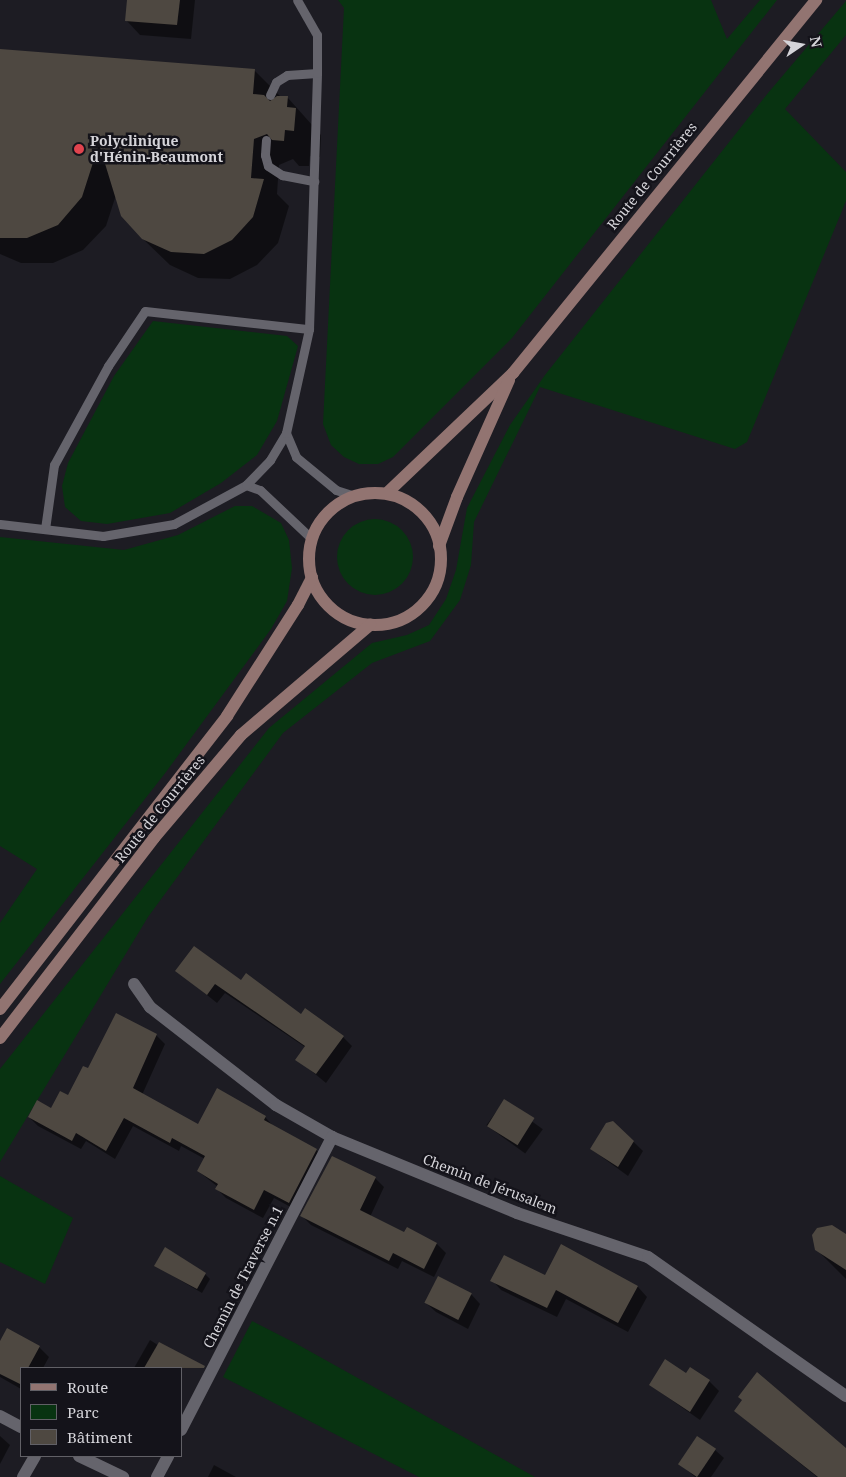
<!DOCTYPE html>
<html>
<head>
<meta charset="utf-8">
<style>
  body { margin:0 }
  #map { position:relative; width:846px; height:1477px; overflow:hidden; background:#1d1c23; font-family:"Noto Serif",serif }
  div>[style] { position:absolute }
  .green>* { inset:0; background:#083311 }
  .round { border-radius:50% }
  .shadow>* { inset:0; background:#0007; transform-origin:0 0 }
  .building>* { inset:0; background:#4e4841; transform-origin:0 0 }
  .lane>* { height:9px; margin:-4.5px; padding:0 4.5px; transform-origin:4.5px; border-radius:4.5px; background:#65646c }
  .street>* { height:12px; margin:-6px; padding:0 6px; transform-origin:6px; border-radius:6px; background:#65646c }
  .secondary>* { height:12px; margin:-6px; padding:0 6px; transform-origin:6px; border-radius:6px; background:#927471 }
  .secondary>.ring { margin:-6px; padding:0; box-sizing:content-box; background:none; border:12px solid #927471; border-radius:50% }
  .dots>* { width:14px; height:14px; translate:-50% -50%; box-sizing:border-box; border:2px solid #14131a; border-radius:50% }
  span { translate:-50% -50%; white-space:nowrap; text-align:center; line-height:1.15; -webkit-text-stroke:5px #14131a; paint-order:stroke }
  .poi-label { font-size:14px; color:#d5d4d9; font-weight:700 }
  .left { translate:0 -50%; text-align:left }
  .street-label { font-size:14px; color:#d5d4d9 }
  .legend { position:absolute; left:20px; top:1367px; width:162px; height:90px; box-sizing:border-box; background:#14131a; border:1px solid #616066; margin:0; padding:6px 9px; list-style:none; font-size:15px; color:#d5d4d9 }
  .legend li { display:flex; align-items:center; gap:10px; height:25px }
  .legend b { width:25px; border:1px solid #616066 }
  .north { position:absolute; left:776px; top:20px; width:50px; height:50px; -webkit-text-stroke:4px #14131a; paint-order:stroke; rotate:78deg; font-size:14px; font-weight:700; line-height:20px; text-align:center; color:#d5d4d9 }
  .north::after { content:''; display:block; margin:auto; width:18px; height:22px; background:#d5d4d9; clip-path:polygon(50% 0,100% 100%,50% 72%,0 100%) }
</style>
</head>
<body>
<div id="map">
  <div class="green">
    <i style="clip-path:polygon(338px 0,711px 0,727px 39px,760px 0,777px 0,512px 338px,393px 457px,378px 464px,359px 464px,344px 457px,331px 445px,323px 424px,344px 8px)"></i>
    <i style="clip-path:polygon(846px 1px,846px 35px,785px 109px,846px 172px,846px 201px,747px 442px,735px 449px,540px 387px,474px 522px,471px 565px,460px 600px,430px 641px,372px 663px,283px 733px,148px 917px,0 1162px,0 1069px,269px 728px,372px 643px,407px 635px,429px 625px,446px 599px,456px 570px,467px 508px,510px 425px,545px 375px,768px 93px)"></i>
    <i style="clip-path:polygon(153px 321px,287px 336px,298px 346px,277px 421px,257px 455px,221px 483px,170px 513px,107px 524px,81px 521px,65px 507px,62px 486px,68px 463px,114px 376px)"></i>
    <i style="clip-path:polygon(235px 506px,252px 506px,281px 523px,289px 540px,292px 568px,287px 601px,271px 629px,166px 772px,0 984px,0 923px,37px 869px,0 846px,0 537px,124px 550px,178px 535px)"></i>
    <i class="round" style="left:337px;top:519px;width:76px;height:76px"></i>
    <i style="clip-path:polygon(0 1176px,73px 1218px,45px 1284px,0 1262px)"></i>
    <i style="clip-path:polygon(252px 1321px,295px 1343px,535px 1477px,419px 1477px,223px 1377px)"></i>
  </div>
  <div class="shadow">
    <i style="clip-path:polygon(128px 0,195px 0,191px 39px,140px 35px,126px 20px)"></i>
    <i style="clip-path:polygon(0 50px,254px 70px,280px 96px,288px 98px,321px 135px,320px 157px,310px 156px,309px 166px,299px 166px,293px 159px,279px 165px,277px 194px,289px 206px,278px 243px,257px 265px,230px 279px,198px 278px,170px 265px,143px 239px,116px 195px,106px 226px,83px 250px,53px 263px,21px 263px,0 254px)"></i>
    <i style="clip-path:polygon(177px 971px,241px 982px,343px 1037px,352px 1046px,326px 1083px,297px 1059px,305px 1047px,225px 993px,217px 1003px)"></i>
    <i style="clip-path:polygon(156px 1035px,165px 1044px,142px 1095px,198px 1125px,265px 1117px,274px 1127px,316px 1150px,325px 1159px,298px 1211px,274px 1198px,263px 1218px,226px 1198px,217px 1189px,218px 1187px,198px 1171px,205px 1159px,181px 1146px,179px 1151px,133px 1126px,115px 1159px,86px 1141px,81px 1149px,38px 1126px,29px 1117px,52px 1110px,69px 1096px,88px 1070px)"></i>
    <i style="left:504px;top:1101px;width:48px;height:30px;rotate:36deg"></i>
    <i style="clip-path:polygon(613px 1122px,643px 1151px,628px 1176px,591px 1149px)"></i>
    <i style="clip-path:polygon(375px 1178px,384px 1187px,370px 1217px,404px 1234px,437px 1244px,446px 1253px,434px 1277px,402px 1261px,398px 1269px,311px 1225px,302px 1216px)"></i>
    <i style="clip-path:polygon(846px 1235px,846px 1279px,816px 1249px)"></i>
    <i style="clip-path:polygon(561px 1246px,638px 1287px,647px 1297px,628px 1332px,566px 1299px,557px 1317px,501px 1290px,492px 1280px,545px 1277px)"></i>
    <i style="clip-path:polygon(156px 1266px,205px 1274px,210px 1279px,202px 1293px)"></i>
    <i style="clip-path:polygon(471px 1294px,480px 1304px,468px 1329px,436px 1312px,426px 1303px)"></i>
    <i style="clip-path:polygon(150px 1340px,178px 1358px,172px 1368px,134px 1368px)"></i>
    <i style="clip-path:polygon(0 1344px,39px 1347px,49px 1357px,43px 1368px,21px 1368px,21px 1389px,0 1377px)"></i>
    <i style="clip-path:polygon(686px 1374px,709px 1381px,719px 1391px,700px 1420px,650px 1385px)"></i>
    <i style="clip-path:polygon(735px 1411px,846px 1449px,846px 1477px,817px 1477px)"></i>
    <i style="clip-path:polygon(0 1436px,10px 1445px,0 1464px)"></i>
    <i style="clip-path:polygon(715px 1450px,724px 1458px,711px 1477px,695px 1477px,679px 1463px)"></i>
    <i style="clip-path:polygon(214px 1465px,236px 1477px,208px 1477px)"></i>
  </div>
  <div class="building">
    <i style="clip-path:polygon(127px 0,180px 0,177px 25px,125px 21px)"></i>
    <i style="clip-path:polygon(0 49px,255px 69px,253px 94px,264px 95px,270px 101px,277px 96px,288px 96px,287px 107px,296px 108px,294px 131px,285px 130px,284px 141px,272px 140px,267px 134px,254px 139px,251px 178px,264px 179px,253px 217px,232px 240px,204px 254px,171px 252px,142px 239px,121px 216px,99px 144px,82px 197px,58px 225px,27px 238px,0 238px)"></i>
    <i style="clip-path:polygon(194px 946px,241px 980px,246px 973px,301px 1014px,305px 1008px,344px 1036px,316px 1074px,295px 1060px,305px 1046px,215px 984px,207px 995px,175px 971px)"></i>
    <i style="clip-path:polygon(116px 1013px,157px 1034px,133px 1088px,198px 1124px,217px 1088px,266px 1116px,264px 1120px,317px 1149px,289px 1203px,264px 1190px,254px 1210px,215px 1189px,218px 1184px,197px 1171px,205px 1156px,172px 1138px,170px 1143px,124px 1118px,106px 1151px,76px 1133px,72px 1141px,28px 1117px,37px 1100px,51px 1108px,60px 1091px,68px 1095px,83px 1066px,88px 1068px)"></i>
    <i style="left:504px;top:1099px;width:36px;height:32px;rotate:32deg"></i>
    <i style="clip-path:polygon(613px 1121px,634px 1141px,618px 1167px,590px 1149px,606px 1123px)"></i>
    <i style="clip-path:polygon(332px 1156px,376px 1177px,360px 1210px,404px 1232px,407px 1227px,437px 1243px,424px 1269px,393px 1253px,389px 1261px,300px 1216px)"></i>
    <i style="clip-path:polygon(832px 1225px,846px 1234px,846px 1270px,815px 1250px,812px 1235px,817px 1228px)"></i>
    <i style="clip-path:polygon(561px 1244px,638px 1286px,618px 1323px,556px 1290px,547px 1308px,490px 1281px,504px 1255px,545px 1275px)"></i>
    <i style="clip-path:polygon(165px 1247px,206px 1273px,197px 1289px,154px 1266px)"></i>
    <i style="left:438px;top:1276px;width:38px;height:30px;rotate:27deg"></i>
    <i style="clip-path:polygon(7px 1328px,40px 1346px,28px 1368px,21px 1368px,20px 1384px,0 1374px,0 1341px)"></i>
    <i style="clip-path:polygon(159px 1342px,205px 1366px,204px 1368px,144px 1368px)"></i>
    <i style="clip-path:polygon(665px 1359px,686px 1373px,690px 1367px,710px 1380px,690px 1412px,649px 1385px)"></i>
    <i style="clip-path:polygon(757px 1372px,846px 1448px,846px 1477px,818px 1477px,734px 1411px,742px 1400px,738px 1397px)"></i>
    <i style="left:697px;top:1436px;width:23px;height:34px;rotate:34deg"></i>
  </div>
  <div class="lane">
    <i style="left:270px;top:95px;width:14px;rotate:-65deg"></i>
    <i style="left:276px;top:82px;width:13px;rotate:-32deg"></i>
    <i style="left:287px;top:75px;width:30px;rotate:-4deg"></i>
    <i style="left:266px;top:140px;width:15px;rotate:94deg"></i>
    <i style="left:265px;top:155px;width:11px;rotate:75deg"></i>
    <i style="left:268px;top:166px;width:17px;rotate:33deg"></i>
    <i style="left:282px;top:175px;width:33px;rotate:11deg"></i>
    <i style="left:286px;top:433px;width:26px;rotate:67deg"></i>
    <i style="left:296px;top:457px;width:52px;rotate:39.5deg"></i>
    <i style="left:336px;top:490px;width:19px;rotate:18deg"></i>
    <i style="left:246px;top:485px;width:15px;rotate:20deg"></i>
    <i style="left:260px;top:490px;width:71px;rotate:43.3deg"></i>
    <i style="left:0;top:524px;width:104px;rotate:6.6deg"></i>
    <i style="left:103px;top:536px;width:72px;rotate:-9.6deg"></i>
    <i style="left:174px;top:524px;width:82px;rotate:-28.4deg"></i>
    <i style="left:246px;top:485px;width:35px;rotate:-46deg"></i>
    <i style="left:270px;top:460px;width:31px;rotate:-59deg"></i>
    <i style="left:286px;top:433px;width:107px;rotate:-77.5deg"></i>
    <i style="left:309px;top:329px;width:256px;rotate:-88.2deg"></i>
    <i style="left:317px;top:73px;width:38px;rotate:-90deg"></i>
    <i style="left:317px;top:35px;width:40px;rotate:-119.7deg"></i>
    <i style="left:45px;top:529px;width:65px;rotate:-82deg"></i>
    <i style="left:54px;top:465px;width:113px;rotate:-61.4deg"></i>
    <i style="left:108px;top:366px;width:66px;rotate:-56.1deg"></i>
    <i style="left:145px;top:311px;width:165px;rotate:6.3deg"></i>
  </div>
  <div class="street">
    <i style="left:134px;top:984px;width:28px;rotate:55deg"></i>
    <i style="left:150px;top:1007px;width:160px;rotate:37.9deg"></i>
    <i style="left:276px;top:1105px;width:64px;rotate:29.7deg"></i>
    <i style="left:332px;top:1137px;width:200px;rotate:22.3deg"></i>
    <i style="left:517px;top:1213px;width:138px;rotate:18.6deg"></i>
    <i style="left:648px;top:1257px;width:242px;rotate:35.1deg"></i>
    <i style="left:0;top:1416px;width:24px;rotate:28deg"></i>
    <i style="left:181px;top:1430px;width:330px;rotate:-62.7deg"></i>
    <i style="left:79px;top:1456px;width:49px;rotate:25.5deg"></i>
    <i style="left:23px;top:1477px;width:24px;rotate:-60deg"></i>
    <i style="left:157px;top:1477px;width:24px;rotate:-62deg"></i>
  </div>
  <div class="secondary">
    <i style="left:387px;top:493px;width:174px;rotate:-43.6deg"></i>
    <i style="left:513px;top:373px;width:481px;rotate:-50.9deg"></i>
    <i class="ring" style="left:309px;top:493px;width:120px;height:120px"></i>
    <i style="left:439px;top:546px;width:52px;rotate:-69.8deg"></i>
    <i style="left:457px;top:497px;width:128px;rotate:-66deg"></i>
    <i style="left:0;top:1009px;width:371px;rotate:-52.2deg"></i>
    <i style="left:227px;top:716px;width:132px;rotate:-57.4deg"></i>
    <i style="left:298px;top:605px;width:31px;rotate:-63deg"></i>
    <i style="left:0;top:1038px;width:252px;rotate:-52.4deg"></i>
    <i style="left:154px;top:838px;width:135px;rotate:-49.8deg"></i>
    <i style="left:241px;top:735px;width:170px;rotate:-40.5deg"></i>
  </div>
  <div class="dots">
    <i style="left:79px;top:149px;background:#e0444e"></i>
  </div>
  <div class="poi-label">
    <span class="left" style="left:90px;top:149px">Polyclinique<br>d'Hénin-Beaumont</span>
  </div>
  <div class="street-label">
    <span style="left:652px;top:176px;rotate:-51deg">Route de Courrières</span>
    <span style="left:160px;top:809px;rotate:-51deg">Route de Courrières</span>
    <span style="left:490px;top:1184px;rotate:21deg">Chemin de Jérusalem</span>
    <span style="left:243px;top:1277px;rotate:-63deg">Chemin de Traverse n.1</span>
  </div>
  <ul class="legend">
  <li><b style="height:6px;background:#927471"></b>Route</li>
  <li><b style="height:14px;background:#083311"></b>Parc</li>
  <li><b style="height:14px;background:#4e4841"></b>Bâtiment</li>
  </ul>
  <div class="north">N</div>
</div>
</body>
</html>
